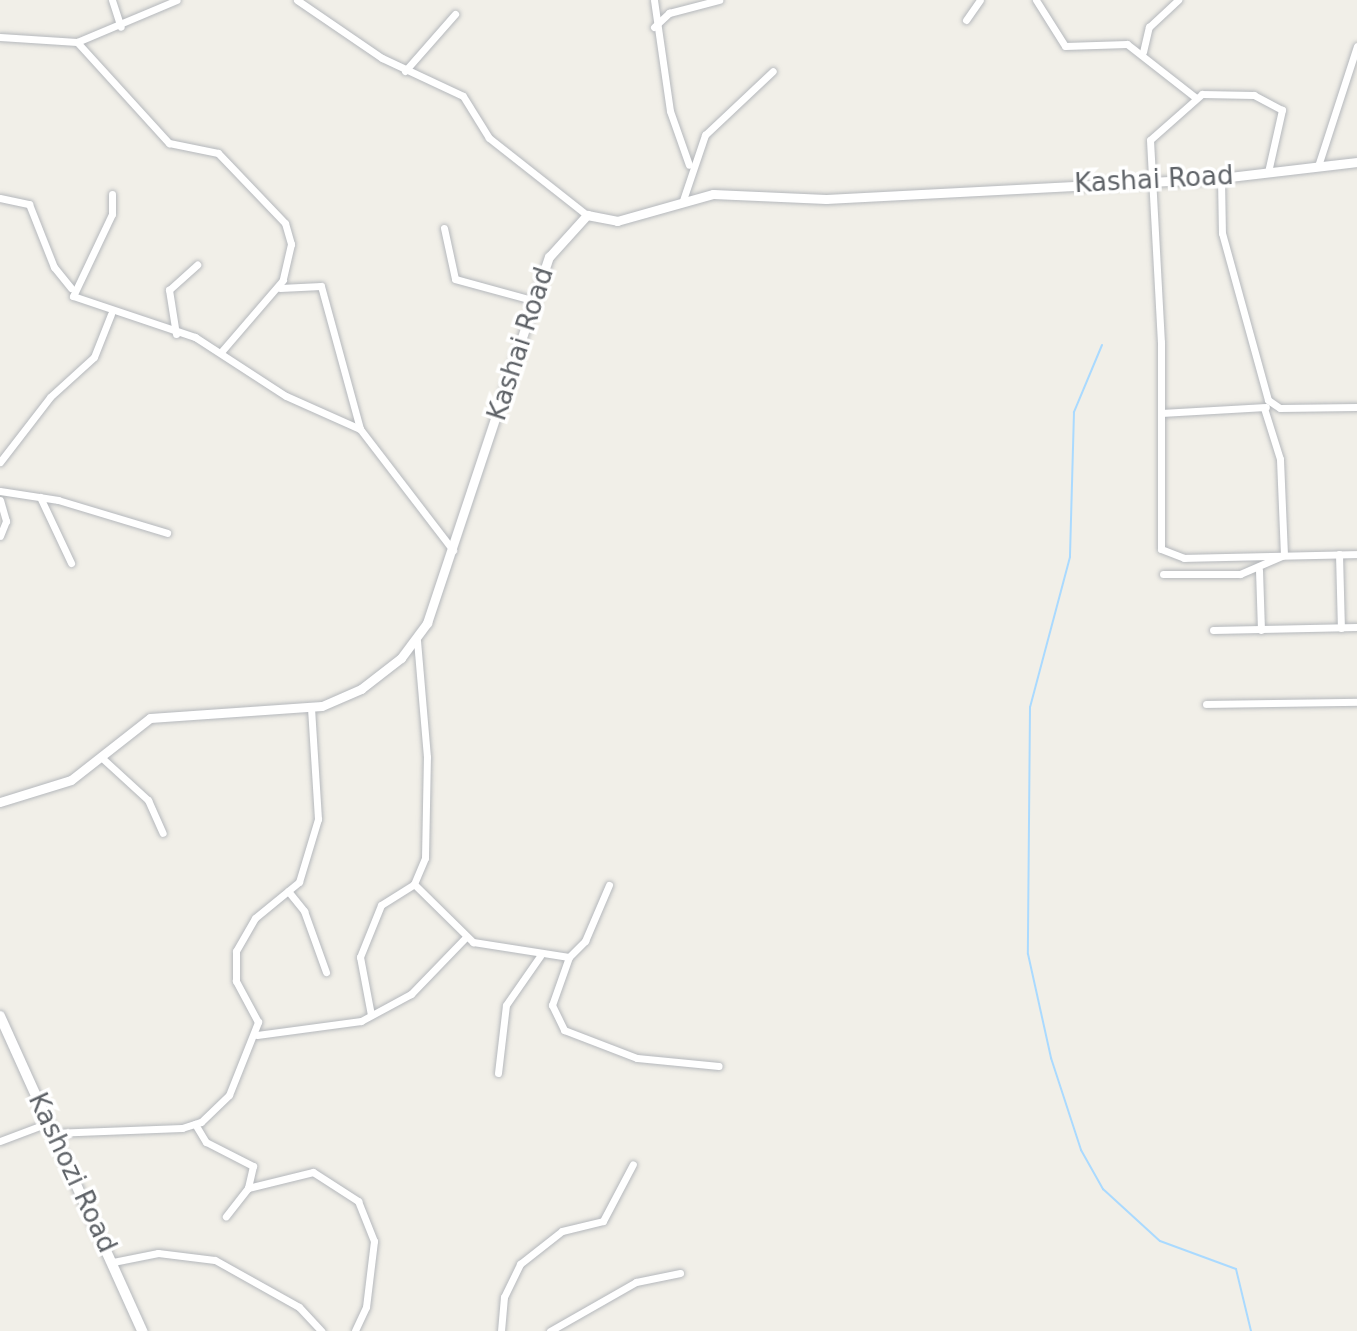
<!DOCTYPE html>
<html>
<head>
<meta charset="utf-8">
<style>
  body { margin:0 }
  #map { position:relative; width:1357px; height:1331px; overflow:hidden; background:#f1efe8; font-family:"DejaVu Sans",sans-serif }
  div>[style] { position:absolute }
  .stream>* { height:2px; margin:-1px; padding:0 1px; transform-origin:1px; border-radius:1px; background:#aadaff }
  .roads { filter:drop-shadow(0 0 2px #b5b8bc) drop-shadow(0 0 2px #b5b8bc) }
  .minor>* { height:7px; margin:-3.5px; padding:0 3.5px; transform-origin:3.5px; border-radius:3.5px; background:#fff }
  .tertiary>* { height:9px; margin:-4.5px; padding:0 4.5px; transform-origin:4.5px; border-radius:4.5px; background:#fff }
  .secondary>* { height:10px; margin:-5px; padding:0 5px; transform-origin:5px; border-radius:5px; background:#fff }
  span { translate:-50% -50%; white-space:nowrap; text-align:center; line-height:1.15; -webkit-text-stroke:7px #fff; paint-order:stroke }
  .street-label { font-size:26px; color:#5f6368 }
</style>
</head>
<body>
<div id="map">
  <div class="stream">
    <i style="left:1102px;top:345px;width:73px;rotate:112.7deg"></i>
    <i style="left:1074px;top:412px;width:145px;rotate:91.6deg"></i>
    <i style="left:1070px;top:557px;width:155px;rotate:104.9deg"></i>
    <i style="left:1030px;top:707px;width:247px;rotate:90.5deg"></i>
    <i style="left:1028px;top:954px;width:107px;rotate:77.5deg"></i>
    <i style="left:1051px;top:1058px;width:97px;rotate:71.9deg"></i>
    <i style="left:1081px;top:1150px;width:45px;rotate:60.6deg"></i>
    <i style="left:1103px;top:1189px;width:77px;rotate:42.4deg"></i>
    <i style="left:1160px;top:1241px;width:81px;rotate:20.2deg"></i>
    <i style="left:1236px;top:1269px;width:64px;rotate:76.4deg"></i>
  </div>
  <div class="roads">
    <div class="minor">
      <i style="left:112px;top:0;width:28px;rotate:72deg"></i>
      <i style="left:297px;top:0;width:103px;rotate:34.3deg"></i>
      <i style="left:382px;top:58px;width:89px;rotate:25.1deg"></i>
      <i style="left:463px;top:96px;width:49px;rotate:58.2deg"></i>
      <i style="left:489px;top:138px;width:125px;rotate:38.2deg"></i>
      <i style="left:654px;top:0;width:112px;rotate:81.8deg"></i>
      <i style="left:670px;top:111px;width:57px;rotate:70.6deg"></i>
      <i style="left:1036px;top:0;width:54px;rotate:57.8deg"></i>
      <i style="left:1065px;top:46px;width:62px;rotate:-1.8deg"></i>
      <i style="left:1127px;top:44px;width:88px;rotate:38deg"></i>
      <i style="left:966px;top:20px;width:24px;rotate:-55deg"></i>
      <i style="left:654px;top:27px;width:21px;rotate:-43deg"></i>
      <i style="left:669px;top:13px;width:52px;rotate:-14.6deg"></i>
      <i style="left:0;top:37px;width:77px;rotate:3.7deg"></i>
      <i style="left:77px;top:42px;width:108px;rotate:-22.8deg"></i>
      <i style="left:77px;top:42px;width:137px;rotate:47.7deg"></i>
      <i style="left:169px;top:143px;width:50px;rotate:11.5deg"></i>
      <i style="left:218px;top:153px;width:97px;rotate:46.3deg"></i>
      <i style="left:285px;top:223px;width:22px;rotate:74deg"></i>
      <i style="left:291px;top:244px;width:37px;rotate:103deg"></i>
      <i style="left:283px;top:280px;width:95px;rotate:130.7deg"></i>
      <i style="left:1143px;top:52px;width:26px;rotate:-77deg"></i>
      <i style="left:1149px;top:27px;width:40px;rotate:-43deg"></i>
      <i style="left:405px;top:71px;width:76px;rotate:-48.7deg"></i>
      <i style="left:1318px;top:166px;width:126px;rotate:-72deg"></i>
      <i style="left:1268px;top:172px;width:64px;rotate:-77.3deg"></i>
      <i style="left:1282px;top:110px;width:32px;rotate:-152deg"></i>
      <i style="left:1254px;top:95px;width:52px;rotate:-178.9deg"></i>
      <i style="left:1202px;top:94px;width:69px;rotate:138.5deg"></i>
      <i style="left:1150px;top:140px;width:202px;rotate:86.9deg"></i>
      <i style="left:1161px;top:342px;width:207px;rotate:90deg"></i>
      <i style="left:1161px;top:549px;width:25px;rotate:21deg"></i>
      <i style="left:1184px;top:558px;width:173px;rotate:-1.3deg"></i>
      <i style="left:1221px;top:178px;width:55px;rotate:89deg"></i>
      <i style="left:1222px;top:233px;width:173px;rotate:74.6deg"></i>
      <i style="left:1268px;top:400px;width:14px;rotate:34deg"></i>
      <i style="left:1280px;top:408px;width:77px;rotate:-0.7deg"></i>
      <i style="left:112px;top:194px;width:20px;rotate:90deg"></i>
      <i style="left:112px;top:214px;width:91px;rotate:115.4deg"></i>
      <i style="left:73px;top:296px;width:129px;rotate:18.6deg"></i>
      <i style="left:195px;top:337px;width:108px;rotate:33deg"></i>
      <i style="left:286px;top:396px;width:81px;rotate:24deg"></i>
      <i style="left:360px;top:429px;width:153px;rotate:52.5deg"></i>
      <i style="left:0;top:198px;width:30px;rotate:12deg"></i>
      <i style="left:29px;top:204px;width:68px;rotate:68.4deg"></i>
      <i style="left:54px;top:267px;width:27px;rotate:51deg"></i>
      <i style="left:683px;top:200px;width:69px;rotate:-71.3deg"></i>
      <i style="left:705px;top:135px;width:93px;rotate:-43.3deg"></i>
      <i style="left:444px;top:228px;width:52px;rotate:77.8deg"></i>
      <i style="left:455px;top:279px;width:84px;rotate:15.2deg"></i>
      <i style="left:280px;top:288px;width:41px;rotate:-2.8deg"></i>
      <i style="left:321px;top:286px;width:148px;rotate:74.7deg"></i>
      <i style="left:176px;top:334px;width:45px;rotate:-99deg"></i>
      <i style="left:169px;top:290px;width:38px;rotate:-42deg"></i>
      <i style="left:1161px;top:413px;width:105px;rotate:-3.3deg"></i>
      <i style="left:0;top:462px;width:82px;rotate:-52.4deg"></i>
      <i style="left:50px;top:397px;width:59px;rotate:-42.3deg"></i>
      <i style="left:94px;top:357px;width:46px;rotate:-68.4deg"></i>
      <i style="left:0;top:491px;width:59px;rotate:8.8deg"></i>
      <i style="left:58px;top:500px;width:114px;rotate:16.8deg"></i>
      <i style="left:40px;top:497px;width:73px;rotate:64.8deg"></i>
      <i style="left:0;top:500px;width:22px;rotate:74deg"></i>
      <i style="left:6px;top:521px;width:16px;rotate:112deg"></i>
      <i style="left:1339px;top:554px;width:74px;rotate:88.5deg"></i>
      <i style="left:1259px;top:570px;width:60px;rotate:88.1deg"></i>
      <i style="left:1163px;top:574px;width:77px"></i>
      <i style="left:1240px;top:574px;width:48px;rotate:-23.4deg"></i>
      <i style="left:1284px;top:555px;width:96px;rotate:-92.4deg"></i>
      <i style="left:1280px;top:459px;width:53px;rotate:-107.4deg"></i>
      <i style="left:1213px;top:630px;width:144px;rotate:-1.2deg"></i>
      <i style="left:1206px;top:704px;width:151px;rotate:-0.8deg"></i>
      <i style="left:101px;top:757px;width:64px;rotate:42.5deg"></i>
      <i style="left:148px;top:800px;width:36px;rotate:66deg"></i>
      <i style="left:414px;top:884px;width:83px;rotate:44.5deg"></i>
      <i style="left:473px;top:942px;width:97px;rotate:8.9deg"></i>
      <i style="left:569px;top:957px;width:23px;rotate:-45deg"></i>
      <i style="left:585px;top:941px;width:61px;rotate:-66.8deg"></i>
      <i style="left:288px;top:891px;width:26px;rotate:51deg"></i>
      <i style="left:304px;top:911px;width:65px;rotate:70.2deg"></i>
      <i style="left:569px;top:957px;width:51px;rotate:109.5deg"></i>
      <i style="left:552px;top:1005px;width:28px;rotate:64deg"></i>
      <i style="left:564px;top:1030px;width:78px;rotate:21deg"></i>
      <i style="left:637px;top:1058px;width:82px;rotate:5.6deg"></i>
      <i style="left:371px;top:1015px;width:59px;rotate:-100.7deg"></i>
      <i style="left:360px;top:957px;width:56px;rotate:-68deg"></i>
      <i style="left:381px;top:905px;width:39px;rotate:-32deg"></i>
      <i style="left:414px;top:884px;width:28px;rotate:-67deg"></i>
      <i style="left:425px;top:858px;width:101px;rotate:-88.9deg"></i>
      <i style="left:427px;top:757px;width:117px;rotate:-94.9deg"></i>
      <i style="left:257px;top:1035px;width:105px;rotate:-7.7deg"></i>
      <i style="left:361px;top:1021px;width:57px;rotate:-28.4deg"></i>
      <i style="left:411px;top:994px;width:78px;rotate:-46deg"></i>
      <i style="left:498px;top:1073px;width:68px;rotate:-83.3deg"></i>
      <i style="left:506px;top:1005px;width:60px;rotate:-55.2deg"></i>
      <i style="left:195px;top:1124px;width:21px;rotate:59deg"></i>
      <i style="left:206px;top:1142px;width:53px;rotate:27.1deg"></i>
      <i style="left:253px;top:1166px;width:23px;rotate:103deg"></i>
      <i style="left:248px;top:1188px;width:36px;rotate:128deg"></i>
      <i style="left:52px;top:1133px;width:130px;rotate:-2.2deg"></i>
      <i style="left:182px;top:1128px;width:20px;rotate:-18deg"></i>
      <i style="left:201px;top:1122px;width:39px;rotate:-44deg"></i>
      <i style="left:229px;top:1095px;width:79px;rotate:-68.3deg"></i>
      <i style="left:258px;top:1022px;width:47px;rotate:-118.2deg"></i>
      <i style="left:236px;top:981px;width:30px;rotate:-90deg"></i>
      <i style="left:236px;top:951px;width:38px;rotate:-60deg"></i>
      <i style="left:255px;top:918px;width:57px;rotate:-39.3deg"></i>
      <i style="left:299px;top:882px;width:66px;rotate:-73.2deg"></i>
      <i style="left:318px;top:819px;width:110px;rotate:-93.6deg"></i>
      <i style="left:0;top:1141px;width:51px;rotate:-20.6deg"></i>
      <i style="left:248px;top:1188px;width:67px;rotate:-13.8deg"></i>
      <i style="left:313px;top:1172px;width:54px;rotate:32.8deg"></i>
      <i style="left:358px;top:1201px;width:43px;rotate:68.2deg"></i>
      <i style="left:374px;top:1241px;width:66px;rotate:96.9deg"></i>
      <i style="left:366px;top:1307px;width:26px;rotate:115deg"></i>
      <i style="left:113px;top:1262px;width:46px;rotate:-11.3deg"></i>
      <i style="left:158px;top:1253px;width:57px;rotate:7deg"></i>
      <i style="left:215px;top:1260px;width:96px;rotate:29.2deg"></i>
      <i style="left:299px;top:1307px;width:33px;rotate:47deg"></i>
      <i style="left:501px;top:1331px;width:34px;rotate:-85deg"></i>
      <i style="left:504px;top:1297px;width:37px;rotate:-64deg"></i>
      <i style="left:520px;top:1264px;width:53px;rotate:-38.2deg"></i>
      <i style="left:562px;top:1231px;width:42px;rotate:-13.7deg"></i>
      <i style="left:603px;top:1221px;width:64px;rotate:-62.2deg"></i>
      <i style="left:550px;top:1331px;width:99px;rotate:-29.7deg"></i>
      <i style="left:636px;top:1282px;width:45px;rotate:-11.6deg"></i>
    </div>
    <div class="tertiary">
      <i style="left:0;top:802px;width:74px;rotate:-17.2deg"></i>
      <i style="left:71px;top:780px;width:100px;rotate:-38.1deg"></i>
      <i style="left:150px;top:718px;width:172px;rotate:-4deg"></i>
      <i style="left:322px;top:706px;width:43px;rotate:-23.6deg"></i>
      <i style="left:361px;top:689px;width:51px;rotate:-37.8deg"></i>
      <i style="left:401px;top:658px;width:44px;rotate:-53.4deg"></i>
      <i style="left:427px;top:623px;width:386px;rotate:-71.6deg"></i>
      <i style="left:549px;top:257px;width:57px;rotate:-47.9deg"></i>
      <i style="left:587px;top:215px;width:31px;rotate:11deg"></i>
      <i style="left:617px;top:221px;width:100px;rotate:-15.7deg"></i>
      <i style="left:713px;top:194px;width:113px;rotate:2.5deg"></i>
      <i style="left:826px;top:199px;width:396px;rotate:-3deg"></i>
      <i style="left:1221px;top:178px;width:137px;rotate:-6.7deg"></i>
    </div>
    <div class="secondary">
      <i style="left:0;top:1016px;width:346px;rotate:65.7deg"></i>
    </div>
  </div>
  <div class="street-label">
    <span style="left:1154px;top:180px;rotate:-3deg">Kashai Road</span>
    <span style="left:521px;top:344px;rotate:-72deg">Kashai Road</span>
    <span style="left:72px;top:1173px;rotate:65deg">Kashozi Road</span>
  </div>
</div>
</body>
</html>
